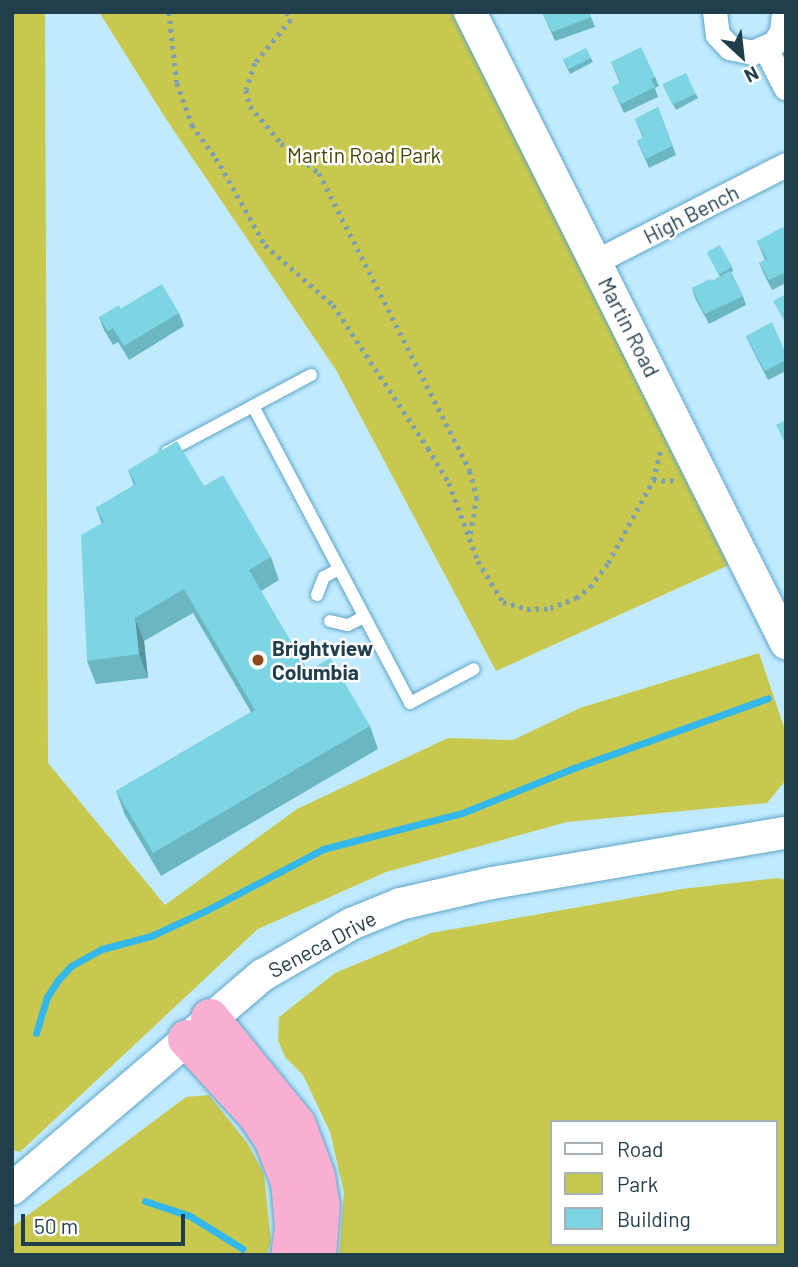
<!DOCTYPE html>
<html>
<head>
<meta charset="utf-8">
<style>
  body { margin:0 }
  #map { position:relative; width:798px; height:1267px; overflow:hidden; background:#c0eaff; font-family:Barlow,sans-serif }
  div>[style] { position:absolute }
  .green>* { inset:0; background:#c9c84e }
  .stream>* { height:7px; margin:-3.5px; padding:0 3.5px; transform-origin:3.5px; border-radius:3.5px; background:#34b8e9 }
  .path>* { height:4.5px; margin-top:-2.25px; transform-origin:0; background:repeating-linear-gradient(90deg,#7ca0b2 0 3.5px,transparent 0 8.5px) }
  .roads { filter:drop-shadow(0 0 2px #5da5c5) drop-shadow(0 0 2px #5da5c5) }
  .service>* { height:12px; margin:-6px; padding:0 6px; transform-origin:6px; border-radius:6px; background:#fff }
  .minor>* { height:24px; margin:-12px; padding:0 12px; transform-origin:12px; border-radius:12px; background:#fff }
  .tertiary>* { height:32px; margin:-16px; padding:0 16px; transform-origin:16px; border-radius:16px; background:#fff }
  .motorway>* { height:38px; margin:-19px; padding:0 19px; transform-origin:19px; border-radius:19px; background:#f7b0d2 }
  .wall>* { inset:0; background:#6cb6c2 }
  .shaded-wall>* { inset:0; background:#58949e }
  .building>* { inset:0; background:#7dd4e2; transform-origin:0 0 }
  .dots>* { width:19px; height:19px; translate:-50% -50%; box-sizing:border-box; border:4px solid #fff; border-radius:50% }
  span { translate:-50% -50%; white-space:nowrap; text-align:center; line-height:1.15; -webkit-text-stroke:5px #fff; paint-order:stroke }
  .park-label { font-size:21px; color:#444406 }
  .street-label { font-size:21px; color:#203e4c }
  .poi-label { font-size:21px; color:#203e4c; font-weight:700 }
  .left { translate:0 -50%; text-align:left }
  .frame { position:absolute; inset:0; border:14px solid #203e4c; pointer-events:none }
  .legend { position:absolute; left:550px; top:1120px; width:228px; height:126px; box-sizing:border-box; background:#fff; border:2px solid #a6b2b7; margin:0; padding:9px 12px; list-style:none; font-size:21px; color:#203e4c }
  .legend li { display:flex; align-items:center; gap:14px; height:35px }
  .legend b { width:35px; border:2px solid #a6b2b7 }
  .north { position:absolute; left:707px; top:21px; width:70px; height:70px; -webkit-text-stroke:5px #fff; paint-order:stroke; rotate:153deg; font-size:19px; font-weight:700; line-height:28px; text-align:center; color:#203e4c }
  .north::after { content:''; display:block; margin:auto; width:24px; height:32px; background:#203e4c; clip-path:polygon(50% 0,100% 100%,50% 72%,0 100%) }
  .scale { position:absolute; left:21px; top:1214px; width:164px; height:32px; box-sizing:border-box; border:4px solid #203e4c; border-top:0; padding-left:9px; font-size:21px; line-height:24px; white-space:nowrap; color:#203e4c; -webkit-text-stroke:5px #fff; paint-order:stroke }
</style>
</head>
<body>
<div id="map">
  <div class="green">
    <i style="clip-path:polygon(12px 12px,45px 12px,48px 763px,165px 905px,297px 809px,448px 738px,513px 740px,580px 708px,759px 653px,786px 733px,786px 780px,767px 803px,567px 822px,386px 872px,258px 929px,20px 1152px,12px 1150px)"></i>
    <i style="clip-path:polygon(99px 12px,452px 12px,729px 565px,496px 671px,336px 370px,166px 119px)"></i>
    <i style="clip-path:polygon(evenodd,777px 878px,786px 880px,786px 1255px,339px 1255px,344px 1192px,330px 1132px,303px 1075px,285px 1057px,278px 1040px,279px 1017px,335px 973px,431px 933px,682px 889px,777px 878px,551px 1122px,775px 1122px,775px 1244px,551px 1244px,551px 1122px)"></i>
    <i style="clip-path:polygon(209px 1095px,248px 1144px,264px 1174px,271px 1241px,267px 1255px,12px 1255px,12px 1227px,186px 1097px)"></i>
  </div>
  <div class="stream">
    <i style="left:36px;top:1033px;width:38px;rotate:-73deg"></i>
    <i style="left:47px;top:997px;width:20px;rotate:-57deg"></i>
    <i style="left:58px;top:980px;width:19px;rotate:-47deg"></i>
    <i style="left:71px;top:966px;width:35px;rotate:-29deg"></i>
    <i style="left:102px;top:949px;width:51px;rotate:-14.9deg"></i>
    <i style="left:151px;top:936px;width:62px;rotate:-24.9deg"></i>
    <i style="left:207px;top:910px;width:131px;rotate:-27.7deg"></i>
    <i style="left:323px;top:849px;width:144px;rotate:-14.5deg"></i>
    <i style="left:462px;top:813px;width:121px;rotate:-21.9deg"></i>
    <i style="left:574px;top:768px;width:206px;rotate:-19.8deg"></i>
    <i style="left:145px;top:1201px;width:47px;rotate:18.4deg"></i>
    <i style="left:190px;top:1216px;width:62px;rotate:31.9deg"></i>
  </div>
  <div class="path">
    <i style="left:169px;top:12px;width:71px;rotate:83.6deg"></i>
    <i style="left:177px;top:83px;width:45px;rotate:70.3deg"></i>
    <i style="left:192px;top:125px;width:41px;rotate:54deg"></i>
    <i style="left:216px;top:158px;width:100px;rotate:60.6deg"></i>
    <i style="left:265px;top:245px;width:91px;rotate:41.4deg"></i>
    <i style="left:333px;top:305px;width:172px;rotate:56.4deg"></i>
    <i style="left:428px;top:448px;width:41px;rotate:59deg"></i>
    <i style="left:449px;top:483px;width:83px;rotate:69.6deg"></i>
    <i style="left:478px;top:561px;width:48px;rotate:58.6deg"></i>
    <i style="left:503px;top:602px;width:25px;rotate:16deg"></i>
    <i style="left:527px;top:609px;width:23px;rotate:-2deg"></i>
    <i style="left:550px;top:608px;width:28px;rotate:-21deg"></i>
    <i style="left:576px;top:598px;width:18px;rotate:-38deg"></i>
    <i style="left:590px;top:587px;width:30px;rotate:-53deg"></i>
    <i style="left:608px;top:563px;width:94px;rotate:-61.5deg"></i>
    <i style="left:653px;top:480px;width:30px;rotate:-76deg"></i>
    <i style="left:287px;top:12px;width:9px;rotate:63deg"></i>
    <i style="left:291px;top:20px;width:56px;rotate:129.9deg"></i>
    <i style="left:255px;top:63px;width:28px;rotate:108deg"></i>
    <i style="left:246px;top:90px;width:16px;rotate:76deg"></i>
    <i style="left:250px;top:106px;width:48px;rotate:50deg"></i>
    <i style="left:281px;top:143px;width:48px;rotate:38.3deg"></i>
    <i style="left:319px;top:173px;width:334px;rotate:63.1deg"></i>
    <i style="left:470px;top:471px;width:27px;rotate:75deg"></i>
    <i style="left:477px;top:497px;width:41px;rotate:99.9deg"></i>
    <i style="left:653px;top:480px;width:23px;rotate:2deg"></i>
  </div>
  <div class="roads">
    <div class="service">
      <i style="left:311px;top:375px;width:66px;rotate:151.9deg"></i>
      <i style="left:253px;top:406px;width:336px;rotate:62.1deg"></i>
      <i style="left:410px;top:703px;width:72px;rotate:-28deg"></i>
      <i style="left:167px;top:452px;width:98px;rotate:-28.1deg"></i>
      <i style="left:317px;top:595px;width:19px;rotate:-69deg"></i>
      <i style="left:324px;top:577px;width:17px;rotate:-28deg"></i>
      <i style="left:330px;top:621px;width:18px;rotate:13deg"></i>
      <i style="left:348px;top:625px;width:18px;rotate:-27deg"></i>
    </div>
    <div class="minor">
      <i style="left:715px;top:12px;width:23px;rotate:83deg"></i>
      <i style="left:718px;top:35px;width:18px;rotate:47deg"></i>
      <i style="left:730px;top:48px;width:24px;rotate:12deg"></i>
      <i style="left:753px;top:53px;width:24px;rotate:-24deg"></i>
      <i style="left:775px;top:43px;width:13px;rotate:-58deg"></i>
      <i style="left:782px;top:32px;width:20px;rotate:-84deg"></i>
      <i style="left:766px;top:49px;width:44px;rotate:62.9deg"></i>
      <i style="left:596px;top:262px;width:213px;rotate:-27deg"></i>
    </div>
    <div class="tertiary">
      <i style="left:470px;top:12px;width:706px;rotate:63.4deg"></i>
      <i style="left:12px;top:1189px;width:330px;rotate:-40.5deg"></i>
      <i style="left:263px;top:975px;width:102px;rotate:-30.1deg"></i>
      <i style="left:351px;top:924px;width:53px;rotate:-22.2deg"></i>
      <i style="left:400px;top:904px;width:94px;rotate:-12.9deg"></i>
      <i style="left:492px;top:883px;width:298px;rotate:-9.7deg"></i>
    </div>
    <div class="motorway">
      <i style="left:210px;top:1018px;width:138px;rotate:50.9deg"></i>
      <i style="left:297px;top:1125px;width:54px;rotate:69.6deg"></i>
      <i style="left:316px;top:1176px;width:30px;rotate:81deg"></i>
      <i style="left:321px;top:1206px;width:49px;rotate:94.7deg"></i>
      <i style="left:187px;top:1039px;width:102px;rotate:47.4deg"></i>
      <i style="left:256px;top:1114px;width:30px;rotate:56deg"></i>
      <i style="left:273px;top:1139px;width:46px;rotate:68.4deg"></i>
      <i style="left:290px;top:1182px;width:46px;rotate:85deg"></i>
      <i style="left:294px;top:1228px;width:27px;rotate:98deg"></i>
    </div>
  </div>
  <div class="wall">
    <i style="clip-path:polygon(542px 12px,591px 17px,595px 27px,555px 41px)"></i>
    <i style="clip-path:polygon(591px 58px,593px 62px,570px 74px,563px 59px)"></i>
    <i style="clip-path:polygon(611px 62px,655px 77px,659px 86px,655px 88px,658px 97px,624px 113px,612px 87px,620px 83px)"></i>
    <i style="clip-path:polygon(663px 85px,696px 94px,698px 98px,676px 110px)"></i>
    <i style="clip-path:polygon(658px 107px,676px 155px,649px 168px,637px 141px,643px 138px,635px 119px)"></i>
    <i style="clip-path:polygon(786px 233px,786px 283px,772px 290px,763px 272px,759px 263px,765px 260px,757px 241px)"></i>
    <i style="clip-path:polygon(707px 252px,732px 267px,733px 271px,731px 272px,743px 296px,746px 305px,709px 324px,695px 298px,692px 288px,712px 281px,720px 277px)"></i>
    <i style="clip-path:polygon(120px 309px,179px 313px,184px 326px,129px 360px,118px 342px,113px 345px,104px 330px,99px 317px)"></i>
    <i style="clip-path:polygon(746px 336px,786px 354px,786px 371px,768px 380px,750px 345px)"></i>
    <i style="clip-path:polygon(128px 470px,204px 486px,271px 557px,279px 580px,261px 591px,308px 671px,370px 726px,378px 749px,161px 876px,125px 815px,116px 791px,251px 712px,193px 613px,144px 641px,148px 678px,96px 684px,87px 661px,102px 524px,96px 508px,134px 485px)"></i>
  </div>
  <div class="shaded-wall">
    <i style="clip-path:polygon(135px 618px,144px 641px,148px 678px,139px 654px)"></i>
  </div>
  <div class="building">
    <i style="clip-path:polygon(542px 12px,589px 12px,591px 17px,552px 32px)"></i>
    <i style="clip-path:polygon(641px 47px,655px 77px,651px 79px,655px 87px,621px 104px,612px 87px,621px 82px,611px 62px)"></i>
    <i style="left:586px;top:48px;width:11px;height:25px;rotate:63deg"></i>
    <i style="left:686px;top:73px;width:23px;height:26px;rotate:65deg"></i>
    <i style="clip-path:polygon(658px 107px,672px 146px,646px 159px,637px 141px,644px 137px,635px 119px)"></i>
    <i style="clip-path:polygon(783px 227px,786px 233px,786px 272px,769px 280px,759px 263px,767px 259px,757px 241px)"></i>
    <i style="left:720px;top:245px;width:25px;height:15px;rotate:61deg"></i>
    <i style="clip-path:polygon(730px 271px,743px 296px,705px 314px,692px 288px,710px 279px,712px 281px)"></i>
    <i style="clip-path:polygon(162px 284px,179px 313px,124px 346px,113px 328px,108px 331px,99px 317px,119px 305px,120px 309px)"></i>
    <i style="clip-path:polygon(786px 294px,786px 322px,785px 322px,773px 301px)"></i>
    <i style="clip-path:polygon(772px 322px,786px 354px,786px 360px,765px 371px,746px 336px)"></i>
    <i style="clip-path:polygon(786px 420px,786px 445px,776px 425px)"></i>
    <i style="clip-path:polygon(177px 441px,204px 486px,223px 475px,271px 557px,249px 570px,308px 671px,330px 658px,370px 726px,153px 853px,116px 791px,255px 710px,184px 589px,135px 618px,139px 654px,87px 661px,81px 535px,104px 522px,96px 508px,136px 484px,128px 470px)"></i>
  </div>
  <div class="dots">
    <i style="left:258px;top:660px;background:#8d481e"></i>
  </div>
  <div class="park-label">
    <span style="left:364px;top:155px">Martin Road Park</span>
  </div>
  <div class="street-label">
    <span style="left:691px;top:214px;rotate:-27deg">High Bench</span>
    <span style="left:629px;top:327px;rotate:63deg">Martin Road</span>
    <span style="left:322px;top:944px;rotate:-28deg">Seneca Drive</span>
  </div>
  <div class="poi-label">
    <span class="left" style="left:272px;top:660px">Brightview<br>Columbia</span>
  </div>
  <div class="frame"></div>
  <ul class="legend">
  <li><b style="height:9px;background:#fff"></b>Road</li>
  <li><b style="height:19px;background:#c9c84e"></b>Park</li>
  <li><b style="height:19px;background:#7dd4e2"></b>Building</li>
  </ul>
  <div class="north">N</div>
  <div class="scale">50 m</div>
</div>
</body>
</html>
